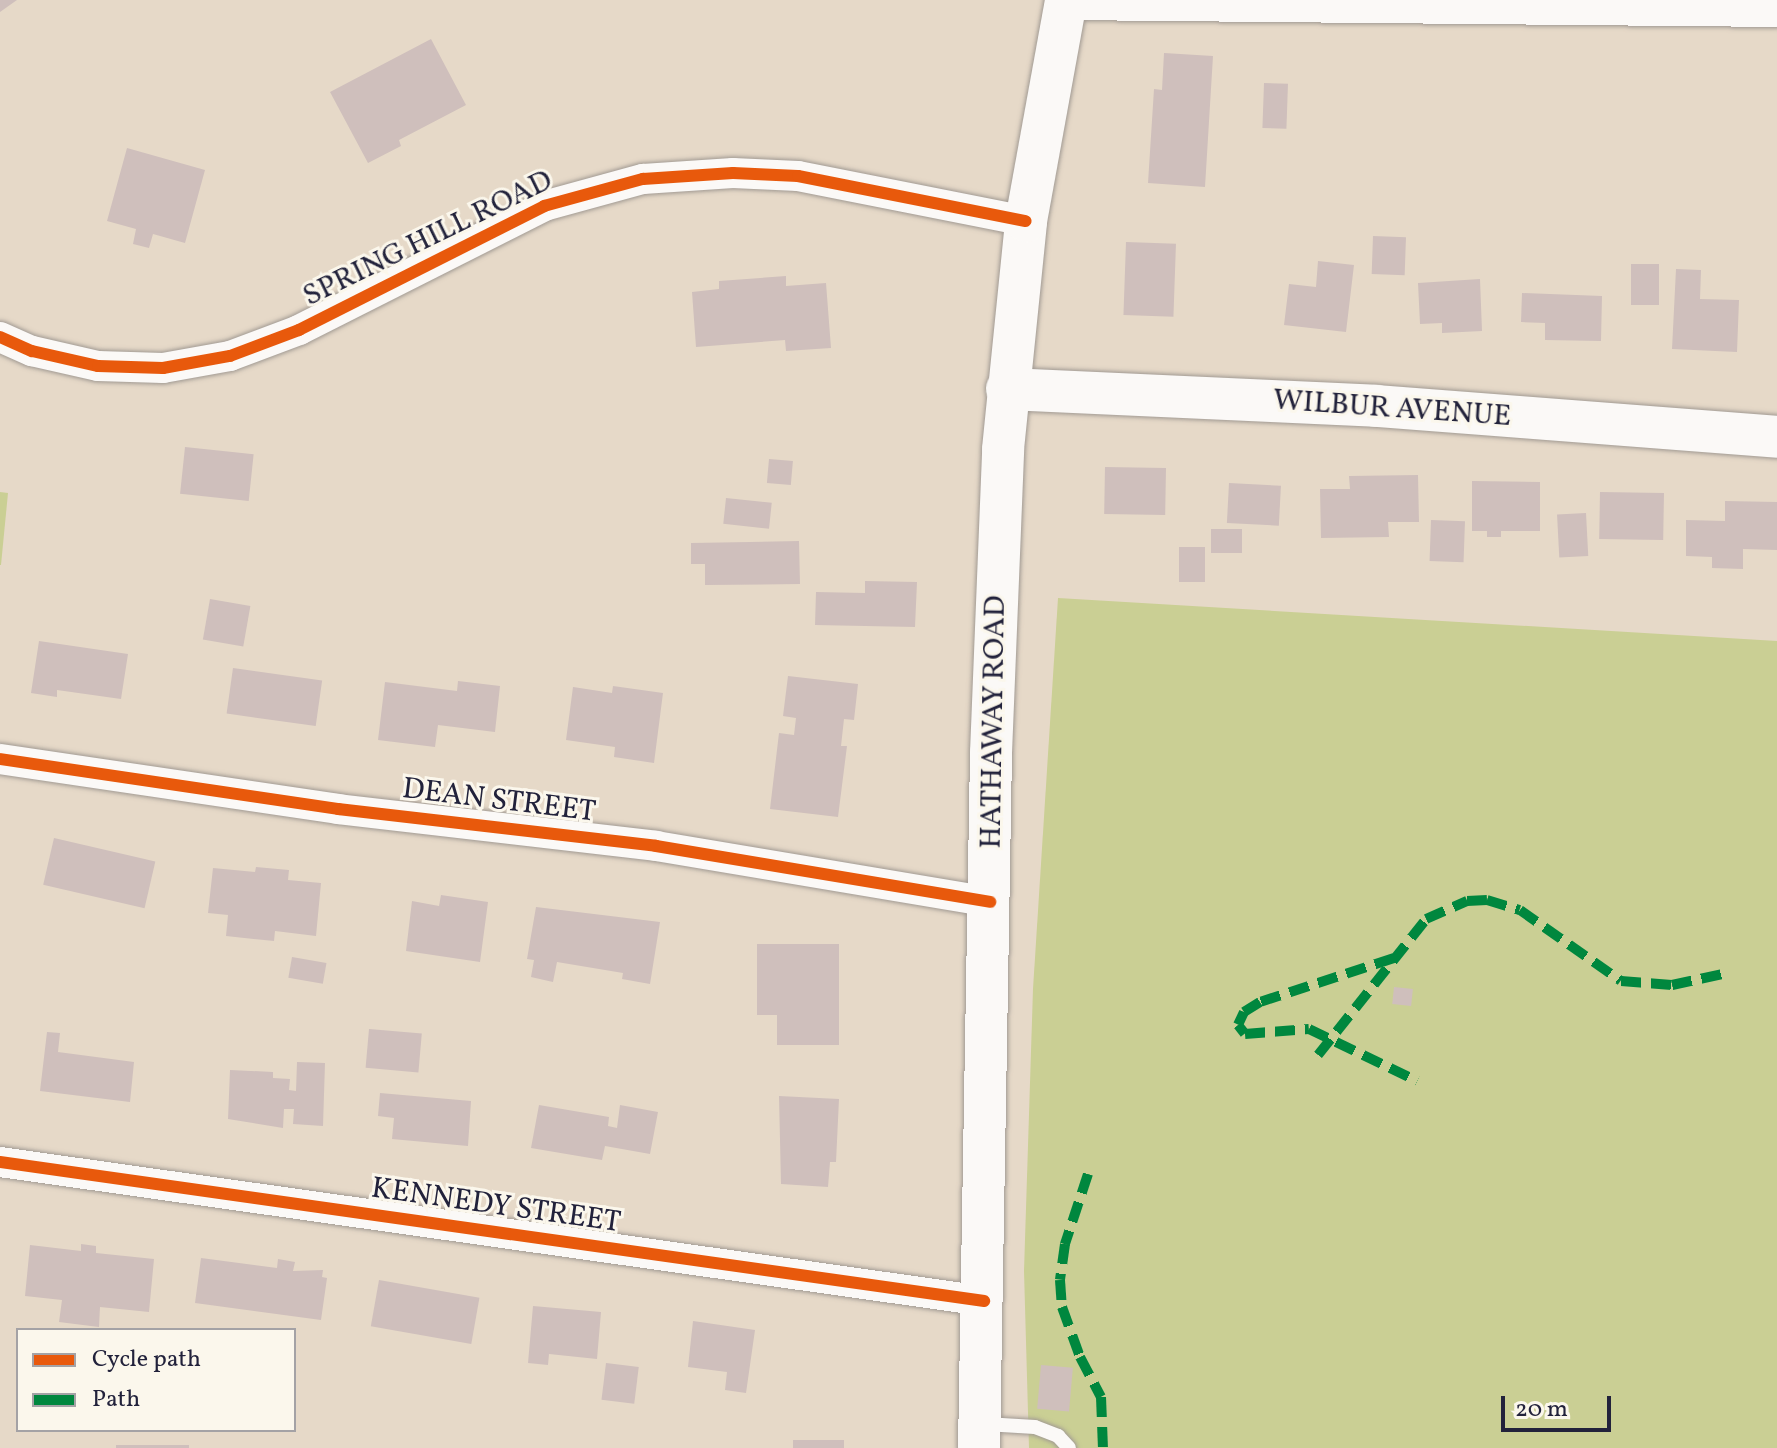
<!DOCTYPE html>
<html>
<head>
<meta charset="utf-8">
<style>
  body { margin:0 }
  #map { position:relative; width:1777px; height:1448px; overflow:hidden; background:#e6d9c8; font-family:Vollkorn,serif }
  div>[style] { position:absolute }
  .green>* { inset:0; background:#cacf94 }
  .building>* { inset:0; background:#cfbfbc; transform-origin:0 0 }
  .roads { filter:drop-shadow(0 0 2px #a19a93) drop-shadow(0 0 2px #a19a93) }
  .lane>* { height:14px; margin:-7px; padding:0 7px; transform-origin:7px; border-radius:7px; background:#fbf9f7 }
  .street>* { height:30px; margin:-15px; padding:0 15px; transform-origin:15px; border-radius:15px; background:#fbf9f7 }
  .secondary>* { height:42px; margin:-21px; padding:0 21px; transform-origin:21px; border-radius:21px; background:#fbf9f7 }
  .quiet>* { height:10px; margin-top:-5px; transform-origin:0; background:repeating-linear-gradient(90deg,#00873e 0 20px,transparent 0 30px) }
  .cycleway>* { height:12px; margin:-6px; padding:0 6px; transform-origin:6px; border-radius:6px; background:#e8590c }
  span { translate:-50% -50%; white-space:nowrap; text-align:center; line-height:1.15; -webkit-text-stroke:6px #fbf7ec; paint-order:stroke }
  .street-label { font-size:30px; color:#22223b }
  .legend { position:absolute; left:16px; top:1328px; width:280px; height:104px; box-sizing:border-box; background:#fbf7ec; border:2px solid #a4a2a5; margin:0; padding:10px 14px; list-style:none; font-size:24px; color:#22223b }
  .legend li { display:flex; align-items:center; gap:16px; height:40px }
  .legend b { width:40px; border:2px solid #a4a2a5 }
  .scale { position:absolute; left:1501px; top:1396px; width:110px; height:36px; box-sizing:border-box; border:4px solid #22223b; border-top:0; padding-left:10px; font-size:24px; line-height:28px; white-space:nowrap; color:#22223b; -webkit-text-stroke:6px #fbf7ec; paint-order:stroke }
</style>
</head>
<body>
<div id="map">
  <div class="green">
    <i style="clip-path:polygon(0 492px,8px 493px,1px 565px,0 565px)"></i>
    <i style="clip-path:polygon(1058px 598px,1777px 641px,1777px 1448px,1029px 1448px,1024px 1271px,1033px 989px)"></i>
  </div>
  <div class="building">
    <i style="clip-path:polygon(0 0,17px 0,0 12px)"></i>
    <i style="clip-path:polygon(431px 39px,466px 105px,399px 140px,401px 146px,368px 163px,330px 92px)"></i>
    <i style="clip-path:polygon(1164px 53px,1213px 56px,1205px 187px,1148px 183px,1154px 89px,1162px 90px)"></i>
    <i style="left:1264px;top:83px;width:24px;height:45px;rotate:2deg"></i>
    <i style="clip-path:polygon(127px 148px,205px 170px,185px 243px,153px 234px,149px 248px,133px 244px,136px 229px,107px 221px)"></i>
    <i style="left:1373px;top:236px;width:33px;height:38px;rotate:2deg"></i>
    <i style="left:1126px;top:242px;width:50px;height:73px;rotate:2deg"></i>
    <i style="clip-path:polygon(1318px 261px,1354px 265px,1346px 332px,1284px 325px,1289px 284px,1316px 287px)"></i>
    <i style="left:1631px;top:264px;width:28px;height:41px"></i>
    <i style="clip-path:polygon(1676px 269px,1701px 270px,1700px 299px,1739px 300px,1737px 352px,1672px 349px)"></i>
    <i style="clip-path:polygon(786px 276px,786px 286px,826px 283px,831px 348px,786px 351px,785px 340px,696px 347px,692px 292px,719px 289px,719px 281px)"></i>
    <i style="clip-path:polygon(1480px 279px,1482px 331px,1442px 333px,1442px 323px,1420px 324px,1418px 283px)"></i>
    <i style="clip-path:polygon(1522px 293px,1602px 296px,1601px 341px,1545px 340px,1545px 323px,1521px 322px)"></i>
    <i style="left:185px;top:447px;width:69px;height:47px;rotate:6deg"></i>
    <i style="left:769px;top:459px;width:24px;height:24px;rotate:5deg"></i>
    <i style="left:1105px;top:467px;width:61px;height:47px;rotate:1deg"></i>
    <i style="clip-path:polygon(1418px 475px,1419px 522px,1388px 522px,1389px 537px,1321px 538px,1320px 489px,1350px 489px,1349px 476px)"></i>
    <i style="clip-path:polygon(1472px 481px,1540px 482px,1540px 531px,1501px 531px,1501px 537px,1487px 537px,1487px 531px,1472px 531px)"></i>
    <i style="left:1229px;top:483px;width:52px;height:40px;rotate:3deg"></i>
    <i style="left:1600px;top:492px;width:64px;height:47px;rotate:1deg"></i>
    <i style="left:726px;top:498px;width:46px;height:26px;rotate:6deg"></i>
    <i style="clip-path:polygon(1725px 501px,1777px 502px,1777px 550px,1743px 549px,1743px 569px,1712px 568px,1712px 557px,1686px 556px,1686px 520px,1725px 521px)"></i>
    <i style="left:1586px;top:513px;width:43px;height:29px;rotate:87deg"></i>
    <i style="left:1431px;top:520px;width:34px;height:41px;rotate:2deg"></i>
    <i style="left:1211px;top:529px;width:31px;height:24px"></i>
    <i style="clip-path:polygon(799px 541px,800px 584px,705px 585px,705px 564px,691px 564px,691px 543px)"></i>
    <i style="left:1179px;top:547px;width:26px;height:35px"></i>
    <i style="clip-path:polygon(865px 581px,917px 582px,915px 627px,815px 625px,816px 592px,865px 593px)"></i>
    <i style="left:210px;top:599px;width:41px;height:41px;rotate:10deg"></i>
    <i style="clip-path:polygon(39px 641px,128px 654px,121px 699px,57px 690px,57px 697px,31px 693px)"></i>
    <i style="left:233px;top:668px;width:90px;height:46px;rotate:8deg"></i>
    <i style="clip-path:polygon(788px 676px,858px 684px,854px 720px,844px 719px,841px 746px,847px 746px,838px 817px,770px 809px,779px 733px,794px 735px,796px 718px,783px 716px)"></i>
    <i style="clip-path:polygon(458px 681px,500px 686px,495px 732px,438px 725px,435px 747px,378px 740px,385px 682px,457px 691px)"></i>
    <i style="clip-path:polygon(613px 686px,663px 693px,654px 763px,614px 757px,615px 747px,566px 740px,573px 687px,612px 693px)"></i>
    <i style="left:54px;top:838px;width:104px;height:48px;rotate:13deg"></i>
    <i style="clip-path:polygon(256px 867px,289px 870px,288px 880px,321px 883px,316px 936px,275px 931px,274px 941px,226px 936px,228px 915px,208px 913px,213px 868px,255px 872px)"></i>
    <i style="clip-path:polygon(441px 895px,488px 902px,480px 962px,406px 951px,412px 901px,439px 906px)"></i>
    <i style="clip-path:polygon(536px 907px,660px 922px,650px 984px,622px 979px,623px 973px,557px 962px,553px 982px,531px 977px,534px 960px,527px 959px)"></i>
    <i style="clip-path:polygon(757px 944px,839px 944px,839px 1045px,777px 1045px,777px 1015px,757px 1015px)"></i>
    <i style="left:292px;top:957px;width:35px;height:21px;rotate:10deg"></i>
    <i style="left:1394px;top:987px;width:19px;height:17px;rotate:6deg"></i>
    <i style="left:369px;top:1029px;width:53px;height:39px;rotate:5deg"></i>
    <i style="clip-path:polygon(47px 1032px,60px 1033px,58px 1052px,134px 1062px,130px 1102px,40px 1091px)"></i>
    <i style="clip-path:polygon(297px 1062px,325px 1063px,323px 1126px,293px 1124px,294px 1109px,284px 1109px,283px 1128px,228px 1119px,230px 1070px,273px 1072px,273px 1078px,290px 1079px,289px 1090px,296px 1091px)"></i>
    <i style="clip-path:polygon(380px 1093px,471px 1101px,468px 1146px,392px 1139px,394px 1118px,378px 1116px)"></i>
    <i style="clip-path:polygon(779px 1096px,839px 1099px,836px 1162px,830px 1162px,828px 1187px,781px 1184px)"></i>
    <i style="clip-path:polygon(539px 1105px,609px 1117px,608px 1126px,617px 1128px,620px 1105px,658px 1112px,650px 1154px,605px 1146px,602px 1160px,531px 1148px)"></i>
    <i style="clip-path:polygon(81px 1244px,96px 1246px,96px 1253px,154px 1259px,149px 1312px,100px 1307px,99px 1327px,59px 1322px,62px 1300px,25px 1296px,30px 1245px,81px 1251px)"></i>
    <i style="clip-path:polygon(201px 1258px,277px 1268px,278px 1259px,295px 1262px,293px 1271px,323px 1270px,322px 1277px,327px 1278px,321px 1320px,195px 1303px)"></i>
    <i style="left:379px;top:1280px;width:102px;height:47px;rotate:10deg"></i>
    <i style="clip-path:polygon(533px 1306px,601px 1312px,597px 1359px,549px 1354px,548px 1365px,528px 1363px)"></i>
    <i style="clip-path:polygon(693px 1321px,755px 1330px,746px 1393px,725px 1390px,727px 1372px,688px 1367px)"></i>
    <i style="left:606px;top:1363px;width:33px;height:37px;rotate:7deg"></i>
    <i style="left:1041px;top:1365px;width:32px;height:44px;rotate:5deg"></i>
    <i style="left:844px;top:1440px;width:8px;height:51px;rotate:90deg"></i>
    <i style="left:116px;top:1445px;width:73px;height:3px"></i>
  </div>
  <div class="roads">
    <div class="lane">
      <i style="left:985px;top:1424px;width:50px;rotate:3.4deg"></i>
      <i style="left:1035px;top:1427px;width:25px;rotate:21deg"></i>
      <i style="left:1058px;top:1436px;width:16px;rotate:47deg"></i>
    </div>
    <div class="street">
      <i style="left:1065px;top:5px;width:712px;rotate:0.56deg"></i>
      <i style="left:0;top:337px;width:35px;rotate:24deg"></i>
      <i style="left:32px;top:351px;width:68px;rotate:12.8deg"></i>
      <i style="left:98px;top:366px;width:65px;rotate:1.8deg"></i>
      <i style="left:163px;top:368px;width:68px;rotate:-10.2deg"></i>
      <i style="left:230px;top:356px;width:74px;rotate:-20.6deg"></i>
      <i style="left:299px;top:330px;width:275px;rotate:-26.8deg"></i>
      <i style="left:544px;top:206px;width:103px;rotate:-15.3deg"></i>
      <i style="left:643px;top:179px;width:90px;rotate:-3.8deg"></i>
      <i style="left:733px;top:173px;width:65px;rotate:2.6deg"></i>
      <i style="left:798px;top:176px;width:232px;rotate:11.2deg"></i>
      <i style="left:0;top:759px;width:342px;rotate:8.4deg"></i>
      <i style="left:338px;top:809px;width:320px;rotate:6.6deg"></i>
      <i style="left:656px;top:846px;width:339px;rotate:9.5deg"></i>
      <i style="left:0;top:1162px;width:994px;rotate:8.04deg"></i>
    </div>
    <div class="secondary">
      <i style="left:1007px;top:389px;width:370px;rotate:2.6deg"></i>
      <i style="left:1377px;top:406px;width:401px;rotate:4.4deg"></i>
      <i style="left:979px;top:1448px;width:695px;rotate:-89.01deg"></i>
      <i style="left:991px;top:753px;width:304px;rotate:-87.7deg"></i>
      <i style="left:1003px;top:449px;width:229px;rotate:-84.2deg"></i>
      <i style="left:1026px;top:221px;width:225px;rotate:-79.7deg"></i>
    </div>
  </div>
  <div class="quiet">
    <i style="left:1394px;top:958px;width:141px;rotate:161.8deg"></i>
    <i style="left:1260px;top:1002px;width:19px;rotate:148deg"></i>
    <i style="left:1244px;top:1012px;width:14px;rotate:115deg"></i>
    <i style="left:1238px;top:1025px;width:11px;rotate:52deg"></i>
    <i style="left:1245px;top:1034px;width:64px;rotate:-4.5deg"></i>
    <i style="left:1309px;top:1029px;width:120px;rotate:25.7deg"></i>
    <i style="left:1318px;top:1055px;width:174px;rotate:-51.5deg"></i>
    <i style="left:1426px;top:919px;width:45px;rotate:-23.7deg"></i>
    <i style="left:1467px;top:901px;width:20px;rotate:-3deg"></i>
    <i style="left:1487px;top:900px;width:34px;rotate:17deg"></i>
    <i style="left:1520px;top:910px;width:123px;rotate:35.1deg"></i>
    <i style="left:1621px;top:981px;width:51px;rotate:4.5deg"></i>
    <i style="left:1672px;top:985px;width:56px;rotate:-12.3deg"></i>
    <i style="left:1088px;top:1174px;width:74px;rotate:108.2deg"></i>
    <i style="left:1065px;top:1244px;width:36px;rotate:98deg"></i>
    <i style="left:1060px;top:1280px;width:27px;rotate:86deg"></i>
    <i style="left:1062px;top:1307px;width:53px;rotate:70.2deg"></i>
    <i style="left:1080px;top:1357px;width:45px;rotate:62.3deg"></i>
    <i style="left:1101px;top:1397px;width:51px;rotate:87.8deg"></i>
  </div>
  <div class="cycleway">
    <i style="left:0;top:337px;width:35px;rotate:24deg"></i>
    <i style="left:32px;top:351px;width:68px;rotate:12.8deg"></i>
    <i style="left:98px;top:366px;width:65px;rotate:1.8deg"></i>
    <i style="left:163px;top:368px;width:68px;rotate:-10.2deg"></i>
    <i style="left:230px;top:356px;width:74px;rotate:-20.6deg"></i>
    <i style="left:299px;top:330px;width:275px;rotate:-26.8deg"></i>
    <i style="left:544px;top:206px;width:103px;rotate:-15.3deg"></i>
    <i style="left:643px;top:179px;width:90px;rotate:-3.8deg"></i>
    <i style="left:733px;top:173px;width:65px;rotate:2.6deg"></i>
    <i style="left:798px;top:176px;width:232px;rotate:11.2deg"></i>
    <i style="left:0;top:759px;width:342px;rotate:8.4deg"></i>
    <i style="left:338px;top:809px;width:320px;rotate:6.6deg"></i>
    <i style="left:656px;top:846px;width:339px;rotate:9.5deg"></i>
    <i style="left:0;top:1162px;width:994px;rotate:8.04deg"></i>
  </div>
  <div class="street-label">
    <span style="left:428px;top:239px;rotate:-26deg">SPRING HILL ROAD</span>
    <span style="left:1392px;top:409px;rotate:4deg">WILBUR AVENUE</span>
    <span style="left:994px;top:722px;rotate:-89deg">HATHAWAY ROAD</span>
    <span style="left:499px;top:801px;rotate:7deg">DEAN STREET</span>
    <span style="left:496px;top:1206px;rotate:8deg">KENNEDY STREET</span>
  </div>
  <ul class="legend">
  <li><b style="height:10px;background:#e8590c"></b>Cycle path</li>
  <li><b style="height:10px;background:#00873e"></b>Path</li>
  </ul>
  <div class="scale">20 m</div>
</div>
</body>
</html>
